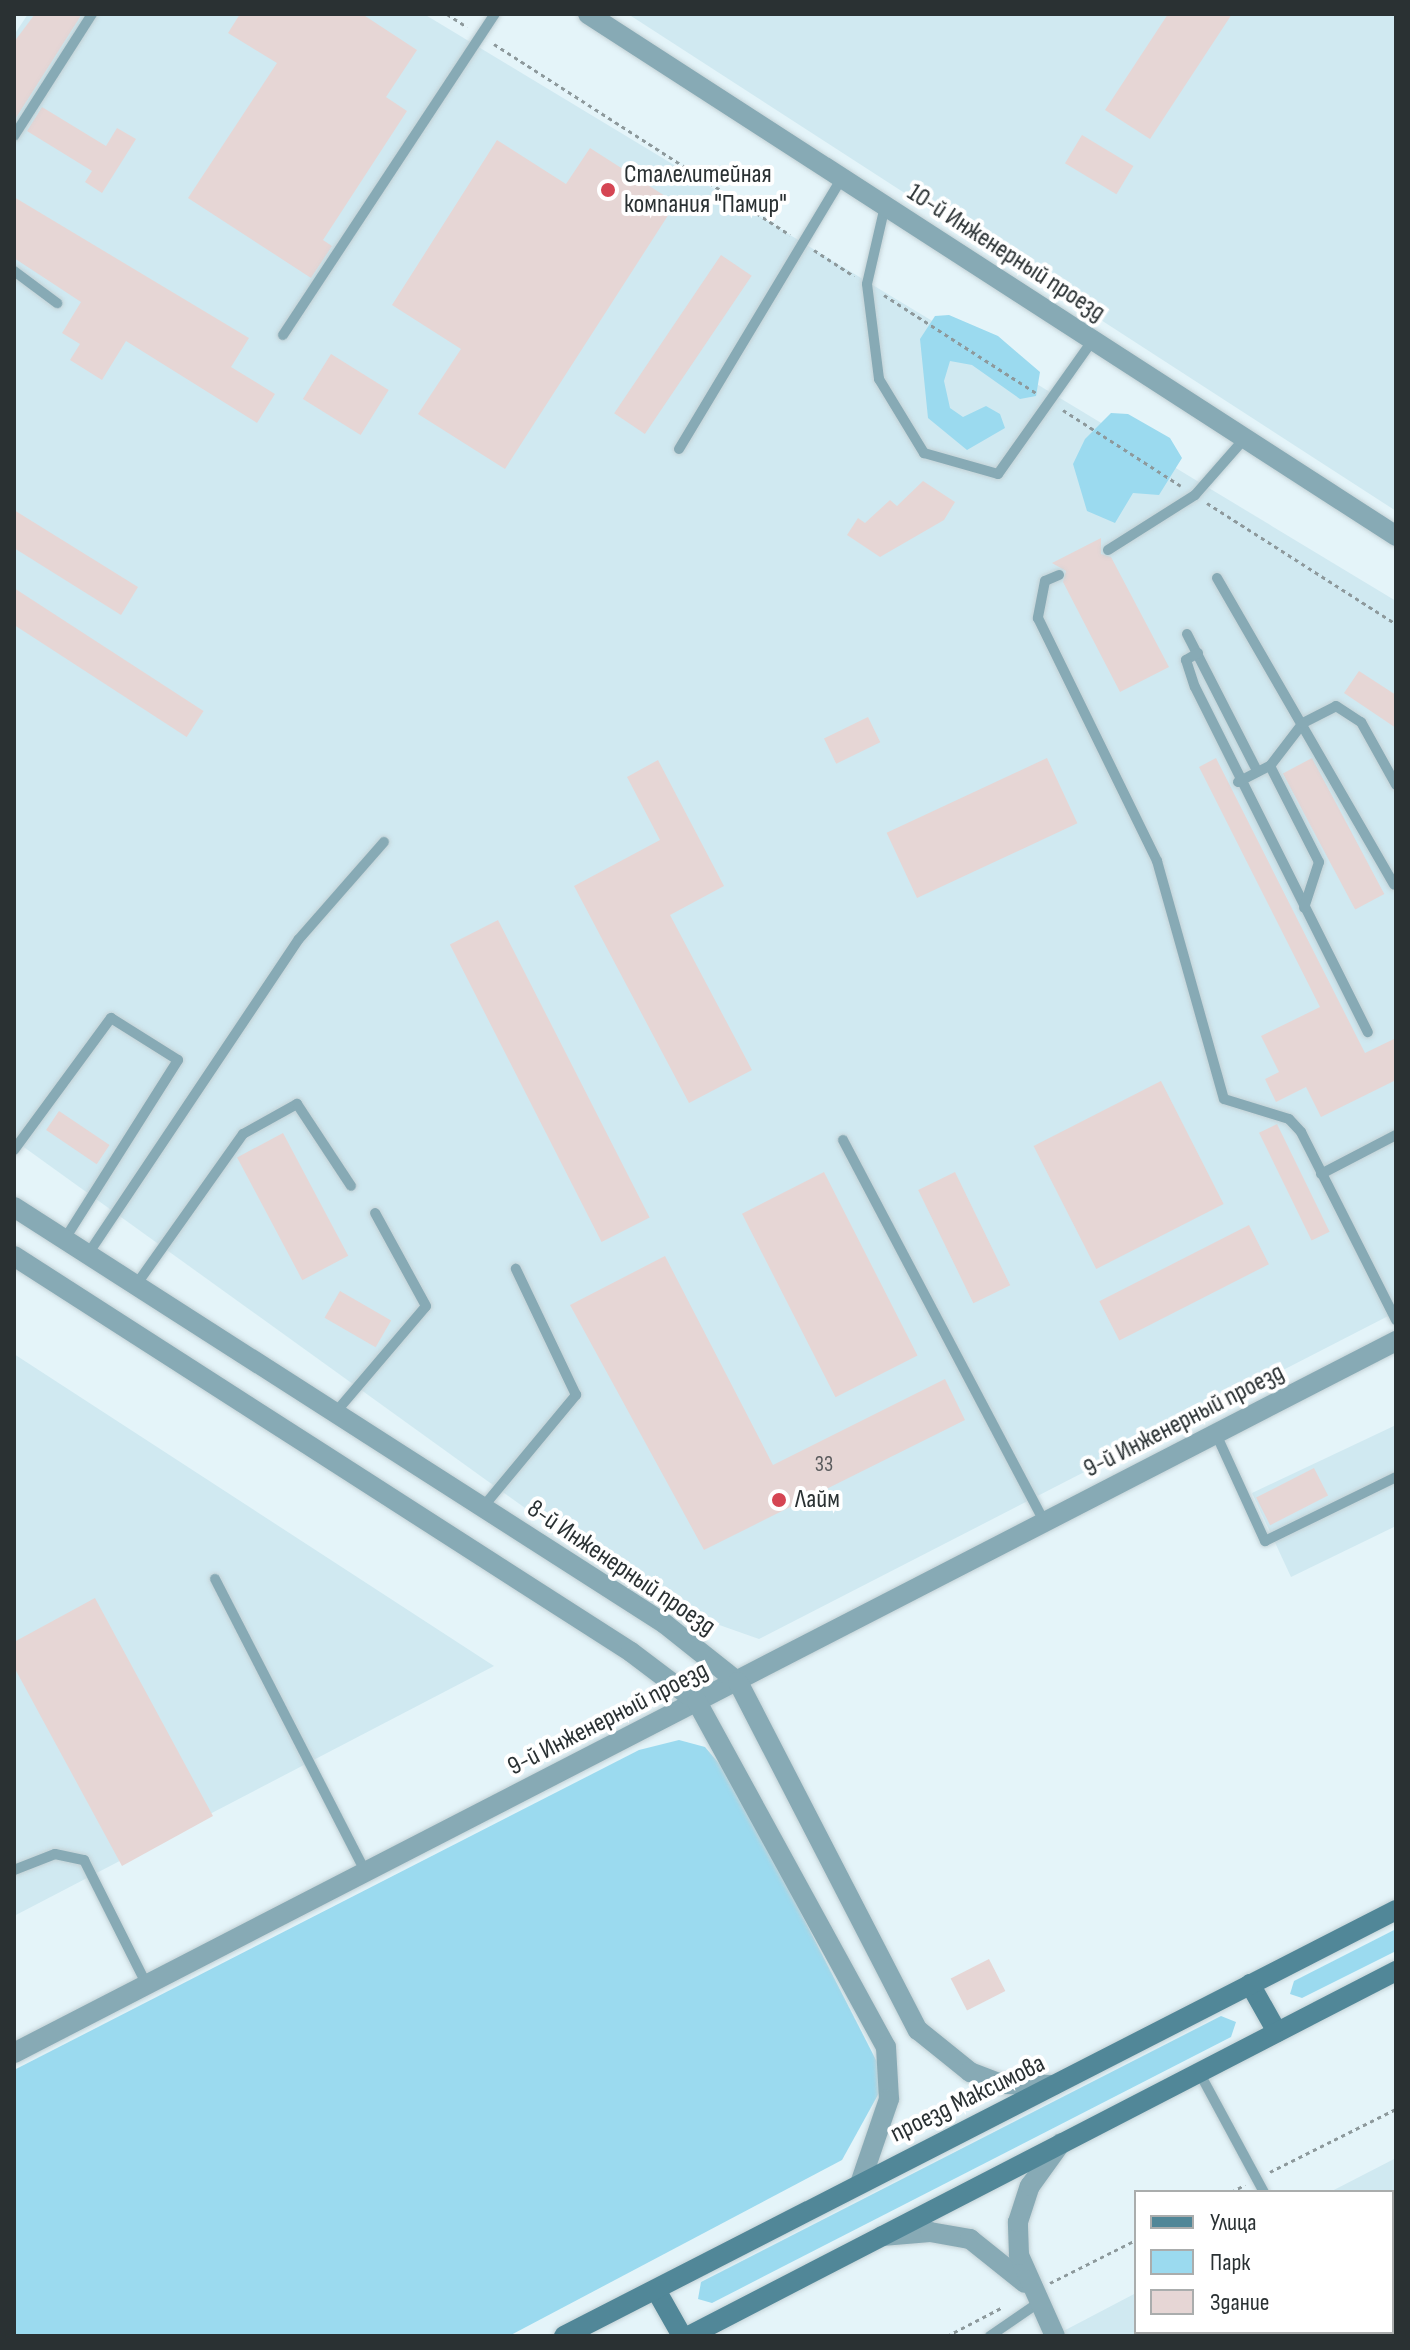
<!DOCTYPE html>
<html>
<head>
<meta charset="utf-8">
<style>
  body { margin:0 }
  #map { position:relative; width:1410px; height:2350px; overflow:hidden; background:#e4f4f9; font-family:"Sofia Sans Condensed",sans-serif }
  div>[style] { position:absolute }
  .built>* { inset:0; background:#d0e9f1 }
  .green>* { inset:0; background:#9bdaef }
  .building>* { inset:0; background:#e6d6d5; transform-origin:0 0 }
  .path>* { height:3px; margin-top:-1.5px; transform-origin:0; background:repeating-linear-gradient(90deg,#8d999c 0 4px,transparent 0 8px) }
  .roads { filter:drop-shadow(0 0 2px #c3d1d5) drop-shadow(0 0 2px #c3d1d5) }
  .service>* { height:10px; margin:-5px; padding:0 5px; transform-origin:5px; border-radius:5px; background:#87aab5 }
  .minor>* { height:20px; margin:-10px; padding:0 10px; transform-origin:10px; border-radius:10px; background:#87aab5 }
  .tertiary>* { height:20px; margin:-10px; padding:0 10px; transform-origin:10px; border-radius:10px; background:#87aab5 }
  .secondary>* { height:20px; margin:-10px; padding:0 10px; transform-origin:10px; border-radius:10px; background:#518798 }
  .dots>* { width:22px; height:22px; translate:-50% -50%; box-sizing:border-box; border:4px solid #fff; border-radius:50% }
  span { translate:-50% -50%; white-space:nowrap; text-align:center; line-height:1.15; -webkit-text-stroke:8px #fff; paint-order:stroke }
  .number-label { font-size:22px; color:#595a5c }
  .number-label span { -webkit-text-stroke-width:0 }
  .poi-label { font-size:26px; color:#2a3133 }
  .left { translate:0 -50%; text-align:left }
  .street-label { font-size:26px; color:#2a3133 }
  .frame { position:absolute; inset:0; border:16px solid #2a3133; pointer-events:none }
  .legend { position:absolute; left:1134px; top:2190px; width:260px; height:144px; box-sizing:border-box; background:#fff; border:2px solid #aaadad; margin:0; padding:10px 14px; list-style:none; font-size:24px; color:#2a3133 }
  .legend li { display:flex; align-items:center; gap:16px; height:40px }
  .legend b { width:40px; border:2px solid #aaadad }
</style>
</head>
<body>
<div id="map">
  <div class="built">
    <i style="clip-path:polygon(28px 14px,424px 14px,1396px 601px,1396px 1312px,759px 1639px,657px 1603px,14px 1140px,14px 35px)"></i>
    <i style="clip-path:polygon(628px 14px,1396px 14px,1396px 511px)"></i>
    <i style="clip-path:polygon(14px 1354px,494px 1666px,14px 1916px)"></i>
    <i style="clip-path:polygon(1396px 1425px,1396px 1526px,1291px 1577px,1252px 1493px)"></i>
    <i style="clip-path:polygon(1396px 2158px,1396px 2336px,1054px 2336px,1136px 2293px,1136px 2332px,1392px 2332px,1392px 2192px,1330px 2192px)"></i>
  </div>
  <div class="green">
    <i style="clip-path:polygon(949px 315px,998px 336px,1040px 372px,1036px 396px,1020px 399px,972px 365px,950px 361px,944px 381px,950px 408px,963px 417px,986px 406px,1000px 414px,1005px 428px,967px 450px,928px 418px,920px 339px,935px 316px)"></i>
    <i style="clip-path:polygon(1111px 413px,1128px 414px,1170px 438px,1182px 458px,1159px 495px,1133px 493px,1115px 523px,1087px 511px,1073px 464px,1085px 439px)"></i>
    <i style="clip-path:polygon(679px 1740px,705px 1747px,733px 1780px,877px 2062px,879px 2093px,842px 2160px,509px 2336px,14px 2336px,14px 2070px,639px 1750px)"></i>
    <i style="clip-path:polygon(1396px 1929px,1396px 1951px,1302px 1998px,1290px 1994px,1294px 1981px)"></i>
    <i style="clip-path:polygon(1221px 2016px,1236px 2022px,1231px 2037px,712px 2303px,698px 2299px,701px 2282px)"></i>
  </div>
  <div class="building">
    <i style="clip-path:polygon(35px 14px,82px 14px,14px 121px,14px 42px)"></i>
    <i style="clip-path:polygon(240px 14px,362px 14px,417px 50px,386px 97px,407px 111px,323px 240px,332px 246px,311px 278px,188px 198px,277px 63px,228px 33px)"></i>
    <i style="clip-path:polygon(1168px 14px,1232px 14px,1150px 139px,1105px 110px)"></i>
    <i style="clip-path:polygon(42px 107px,106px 146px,117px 128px,136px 139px,102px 193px,85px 182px,92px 171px,27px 131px)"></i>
    <i style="left:1082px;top:135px;width:60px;height:33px;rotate:31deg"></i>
    <i style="clip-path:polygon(497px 140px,566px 184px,590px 148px,676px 203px,505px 469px,418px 414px,461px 349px,392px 305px)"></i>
    <i style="clip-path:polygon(14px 197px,249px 338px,231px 367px,275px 394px,257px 423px,126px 341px,102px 380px,70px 360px,80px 344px,62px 333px,81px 302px,14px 258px)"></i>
    <i style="left:721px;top:255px;width:37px;height:191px;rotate:34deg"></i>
    <i style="left:331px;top:354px;width:68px;height:53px;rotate:32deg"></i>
    <i style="clip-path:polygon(923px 481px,955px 502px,944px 520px,880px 557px,847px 535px,858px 518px,865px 523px,890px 500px,897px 506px)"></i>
    <i style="clip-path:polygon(14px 510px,138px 587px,121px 615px,14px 548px)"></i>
    <i style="clip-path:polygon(1101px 538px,1101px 554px,1111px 557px,1169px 667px,1120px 692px,1063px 582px,1066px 571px,1052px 563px)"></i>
    <i style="left:14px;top:588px;width:226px;height:31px;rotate:33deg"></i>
    <i style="clip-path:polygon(1359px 671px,1396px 695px,1396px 728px,1344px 693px)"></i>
    <i style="left:868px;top:717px;width:28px;height:49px;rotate:64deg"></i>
    <i style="left:1047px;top:758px;width:72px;height:177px;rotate:65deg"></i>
    <i style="clip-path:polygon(1216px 758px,1365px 1053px,1396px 1038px,1396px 1080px,1321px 1117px,1306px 1087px,1276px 1102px,1265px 1079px,1279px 1072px,1261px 1036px,1320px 1007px,1199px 767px)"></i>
    <i style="left:1312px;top:758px;width:154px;height:33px;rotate:62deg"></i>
    <i style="clip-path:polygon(658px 760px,724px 886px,670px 915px,752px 1070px,689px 1103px,574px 886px,660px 840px,627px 777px)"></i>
    <i style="left:498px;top:920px;width:334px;height:54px;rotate:63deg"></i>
    <i style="left:1161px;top:1081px;width:138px;height:143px;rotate:63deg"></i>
    <i style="left:59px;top:1111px;width:61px;height:23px;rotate:34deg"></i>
    <i style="left:1277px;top:1124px;width:120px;height:20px;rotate:64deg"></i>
    <i style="left:283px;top:1133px;width:139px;height:52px;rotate:62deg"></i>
    <i style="left:824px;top:1172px;width:206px;height:92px;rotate:63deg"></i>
    <i style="left:955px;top:1172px;width:126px;height:41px;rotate:64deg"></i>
    <i style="left:1249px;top:1225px;width:44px;height:168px;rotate:63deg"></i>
    <i style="clip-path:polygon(665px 1256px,773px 1465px,945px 1379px,965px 1420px,704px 1550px,570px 1305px)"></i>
    <i style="left:340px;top:1291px;width:59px;height:31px;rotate:30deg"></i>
    <i style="left:1314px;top:1468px;width:31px;height:65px;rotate:63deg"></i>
    <i style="clip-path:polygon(95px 1598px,213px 1816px,122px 1866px,14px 1667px,14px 1642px)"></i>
    <i style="left:989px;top:1959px;width:36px;height:43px;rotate:63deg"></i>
  </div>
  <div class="path">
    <i style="left:447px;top:14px;width:24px;rotate:33deg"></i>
    <i style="left:494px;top:44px;width:352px;rotate:32.8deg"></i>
    <i style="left:814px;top:250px;width:48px;rotate:33deg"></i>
    <i style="left:884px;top:295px;width:181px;rotate:32.8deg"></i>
    <i style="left:1063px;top:410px;width:140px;rotate:32.8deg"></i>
    <i style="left:1207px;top:503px;width:224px;rotate:32.6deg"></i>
    <i style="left:1270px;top:2172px;width:141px;rotate:-26.6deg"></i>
    <i style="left:1231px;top:2192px;width:16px;rotate:-27deg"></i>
    <i style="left:1050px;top:2283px;width:96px;rotate:-26.6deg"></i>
    <i style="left:947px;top:2336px;width:61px;rotate:-27.4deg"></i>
  </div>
  <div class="roads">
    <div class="service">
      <i style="left:14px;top:136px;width:145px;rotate:-57.4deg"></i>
      <i style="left:885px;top:206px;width:80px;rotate:103deg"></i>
      <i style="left:867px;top:284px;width:96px;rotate:82.8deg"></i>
      <i style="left:879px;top:379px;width:87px;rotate:58.7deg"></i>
      <i style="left:924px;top:453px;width:77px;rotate:15.8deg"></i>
      <i style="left:998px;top:474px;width:164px;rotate:-54.7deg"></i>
      <i style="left:14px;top:271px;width:54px;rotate:36.7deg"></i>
      <i style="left:283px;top:335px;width:385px;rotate:-56.6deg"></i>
      <i style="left:679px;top:449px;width:316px;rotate:-59deg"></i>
      <i style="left:1108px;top:550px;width:103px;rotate:-32.3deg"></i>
      <i style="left:1195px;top:495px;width:76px;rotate:-48.7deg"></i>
      <i style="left:1059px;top:575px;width:15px;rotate:157deg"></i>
      <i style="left:1045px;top:581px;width:38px;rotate:101deg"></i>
      <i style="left:1038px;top:618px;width:271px;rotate:63.9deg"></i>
      <i style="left:1157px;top:861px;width:247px;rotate:74.3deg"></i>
      <i style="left:1224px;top:1099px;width:68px;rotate:17.1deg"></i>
      <i style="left:1289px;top:1119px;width:18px;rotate:47deg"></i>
      <i style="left:1301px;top:1132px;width:211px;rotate:63.2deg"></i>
      <i style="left:1217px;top:578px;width:354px;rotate:60deg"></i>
      <i style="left:1187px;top:634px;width:154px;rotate:62.9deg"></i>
      <i style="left:1198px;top:653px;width:14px;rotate:150deg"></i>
      <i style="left:1186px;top:660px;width:28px;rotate:72deg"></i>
      <i style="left:1195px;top:687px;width:386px;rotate:63.4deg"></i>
      <i style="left:1270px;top:766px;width:108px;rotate:63deg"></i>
      <i style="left:1319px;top:862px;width:48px;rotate:108.1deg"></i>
      <i style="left:1238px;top:782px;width:36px;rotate:-27deg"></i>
      <i style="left:1270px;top:766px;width:54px;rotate:-52.5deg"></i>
      <i style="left:1303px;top:723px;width:37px;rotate:-27deg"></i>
      <i style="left:1336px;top:706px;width:30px;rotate:33deg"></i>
      <i style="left:1361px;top:722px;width:72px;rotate:60.9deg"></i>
      <i style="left:843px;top:1140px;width:431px;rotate:62.2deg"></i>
      <i style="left:14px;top:1150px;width:164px;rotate:-53.7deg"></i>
      <i style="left:111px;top:1018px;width:79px;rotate:32.1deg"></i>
      <i style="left:178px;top:1060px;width:212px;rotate:122.3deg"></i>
      <i style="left:1321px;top:1174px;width:85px;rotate:-27.5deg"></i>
      <i style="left:88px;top:1254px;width:379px;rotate:-56.2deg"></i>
      <i style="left:299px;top:939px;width:129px;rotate:-48.8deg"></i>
      <i style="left:136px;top:1285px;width:185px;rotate:-54.7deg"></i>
      <i style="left:243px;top:1134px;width:62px;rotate:-29.1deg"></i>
      <i style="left:297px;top:1104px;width:98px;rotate:56.6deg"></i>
      <i style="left:335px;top:1413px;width:140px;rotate:-49.6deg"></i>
      <i style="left:426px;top:1306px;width:106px;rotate:-118.7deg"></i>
      <i style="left:1216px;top:1434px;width:118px;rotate:65.4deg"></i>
      <i style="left:1265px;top:1541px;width:146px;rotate:-26deg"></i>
      <i style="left:483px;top:1507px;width:146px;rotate:-50.3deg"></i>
      <i style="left:576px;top:1395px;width:140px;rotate:-115.5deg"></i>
      <i style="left:215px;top:1579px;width:331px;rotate:62.8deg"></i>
      <i style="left:14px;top:1870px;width:44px;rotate:-21.3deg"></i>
      <i style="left:55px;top:1854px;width:30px;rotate:12deg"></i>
      <i style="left:84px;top:1860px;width:140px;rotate:63.3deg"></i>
      <i style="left:1199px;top:2072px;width:136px;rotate:61.6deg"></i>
      <i style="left:1339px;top:2332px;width:4px;rotate:63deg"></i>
      <i style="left:990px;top:2336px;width:58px;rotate:-34.5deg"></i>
    </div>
    <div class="minor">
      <i style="left:588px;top:14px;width:962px;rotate:32.86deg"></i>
      <i style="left:14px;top:2053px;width:1555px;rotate:-27.26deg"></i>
      <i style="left:882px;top:2236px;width:48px;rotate:-4.8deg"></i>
      <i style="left:930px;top:2232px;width:41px;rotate:9.9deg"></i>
      <i style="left:970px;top:2239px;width:70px;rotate:38.7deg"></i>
      <i style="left:1055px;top:2336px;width:89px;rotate:-114deg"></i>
      <i style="left:1019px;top:2255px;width:33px;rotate:-92deg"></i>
      <i style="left:1018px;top:2222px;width:38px;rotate:-72deg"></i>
      <i style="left:1030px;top:2186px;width:53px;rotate:-54.2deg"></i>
    </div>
    <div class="tertiary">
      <i style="left:14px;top:1207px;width:773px;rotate:32.64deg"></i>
      <i style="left:665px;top:1624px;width:93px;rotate:38.5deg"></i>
      <i style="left:738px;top:1682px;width:392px;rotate:62.7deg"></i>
      <i style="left:918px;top:2030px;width:67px;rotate:38.9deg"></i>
      <i style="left:970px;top:2072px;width:33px;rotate:21deg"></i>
      <i style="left:1001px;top:2084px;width:53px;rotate:1.1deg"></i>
      <i style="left:14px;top:1256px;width:733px;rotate:32.69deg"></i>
      <i style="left:631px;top:1652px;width:83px;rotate:37.1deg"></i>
      <i style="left:697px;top:1702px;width:393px;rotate:61.3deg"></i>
      <i style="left:886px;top:2047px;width:52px;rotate:86.7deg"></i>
      <i style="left:889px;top:2099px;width:87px;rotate:108.9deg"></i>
    </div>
    <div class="secondary">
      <i style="left:1250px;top:1984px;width:55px;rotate:60.6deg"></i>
      <i style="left:656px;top:2290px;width:53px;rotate:60.5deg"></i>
      <i style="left:564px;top:2336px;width:935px;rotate:-27.11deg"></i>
      <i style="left:689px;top:2336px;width:796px;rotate:-27.31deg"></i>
    </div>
  </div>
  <div class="dots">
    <i style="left:608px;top:190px;background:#d54553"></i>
    <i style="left:779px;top:1500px;background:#d54553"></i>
  </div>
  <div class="number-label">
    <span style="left:824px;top:1465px">33</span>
  </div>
  <div class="poi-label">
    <span class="left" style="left:624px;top:190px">Сталелитейная<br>компания "Памир"</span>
    <span class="left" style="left:795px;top:1500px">Лайм</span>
  </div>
  <div class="street-label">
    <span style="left:1006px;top:253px;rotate:33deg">10-й Инженерный проезд</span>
    <span style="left:1184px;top:1421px;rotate:-27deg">9-й Инженерный проезд</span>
    <span style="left:621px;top:1568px;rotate:34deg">8-й Инженерный проезд</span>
    <span style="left:608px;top:1719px;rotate:-27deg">9-й Инженерный проезд</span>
    <span style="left:968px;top:2099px;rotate:-26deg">проезд Максимова</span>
  </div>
  <div class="frame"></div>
  <ul class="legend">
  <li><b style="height:10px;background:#518798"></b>Улица</li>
  <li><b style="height:22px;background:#9bdaef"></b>Парк</li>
  <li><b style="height:22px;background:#e6d6d5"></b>Здание</li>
  </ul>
</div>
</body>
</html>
